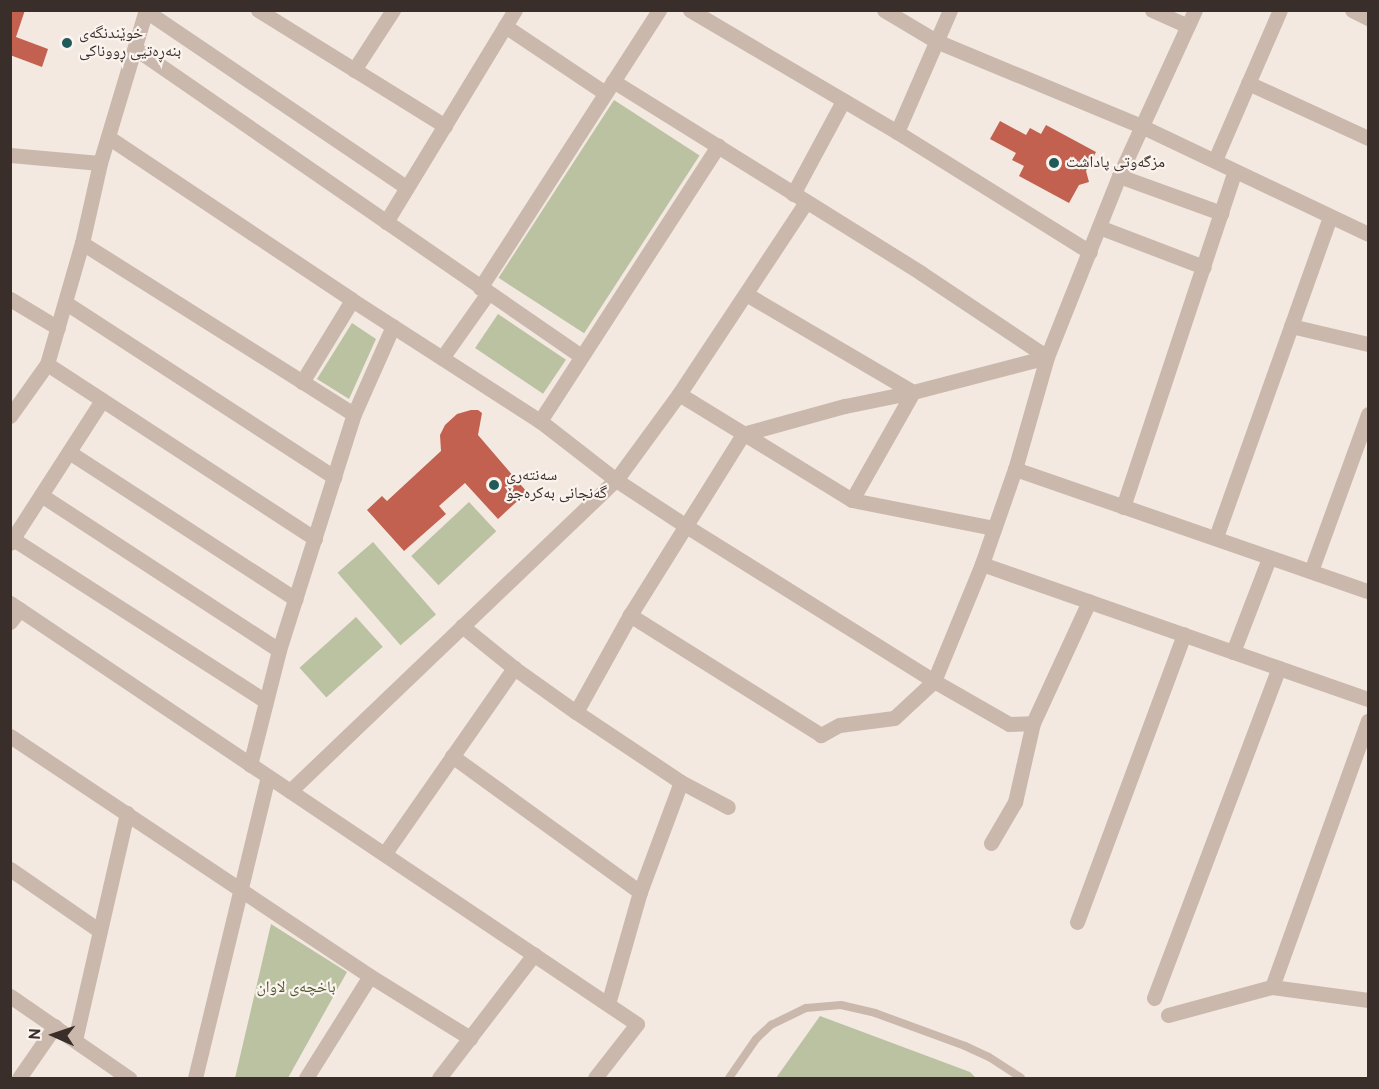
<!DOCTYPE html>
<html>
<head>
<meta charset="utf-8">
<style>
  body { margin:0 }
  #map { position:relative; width:1379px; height:1089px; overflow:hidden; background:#f3e9e1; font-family:Overpass,"Noto Naskh Arabic",sans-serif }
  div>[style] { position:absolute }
  .green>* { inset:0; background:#bac2a1; transform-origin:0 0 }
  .building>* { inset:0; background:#c26150 }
  .service>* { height:8px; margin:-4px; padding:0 4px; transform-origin:4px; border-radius:4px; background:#cbb8ad }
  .minor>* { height:15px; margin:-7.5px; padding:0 7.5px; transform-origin:7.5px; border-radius:7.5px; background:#cbb8ad }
  .dots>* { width:16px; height:16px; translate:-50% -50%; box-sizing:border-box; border:3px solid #faf3ee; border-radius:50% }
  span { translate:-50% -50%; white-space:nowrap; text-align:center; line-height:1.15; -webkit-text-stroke:4.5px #faf3ee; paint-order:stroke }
  .poi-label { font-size:16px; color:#3a2e2b }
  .left { translate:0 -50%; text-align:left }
  .park-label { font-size:16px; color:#4d5830 }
  .frame { position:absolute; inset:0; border:12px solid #3a2e2b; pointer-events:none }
  .north { position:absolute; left:24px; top:1005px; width:60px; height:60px; -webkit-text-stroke:4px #faf3ee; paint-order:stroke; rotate:273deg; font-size:16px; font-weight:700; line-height:24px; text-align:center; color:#3a2e2b }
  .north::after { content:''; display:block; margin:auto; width:21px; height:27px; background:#3a2e2b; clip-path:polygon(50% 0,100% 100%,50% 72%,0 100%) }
</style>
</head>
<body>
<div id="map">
  <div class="green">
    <i style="left:614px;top:100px;width:102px;height:212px;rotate:33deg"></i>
    <i style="left:498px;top:314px;width:82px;height:41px;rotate:34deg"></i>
    <i style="clip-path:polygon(352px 323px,376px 339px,349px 399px,317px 379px)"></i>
    <i style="left:469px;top:502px;width:40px;height:79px;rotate:47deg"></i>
    <i style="left:373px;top:542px;width:96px;height:47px;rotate:49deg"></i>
    <i style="left:356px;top:617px;width:40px;height:76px;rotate:48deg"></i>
    <i style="clip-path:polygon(271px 924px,347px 972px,288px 1078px,235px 1078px)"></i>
    <i style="clip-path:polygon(820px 1016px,970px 1072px,976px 1078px,776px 1078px)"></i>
  </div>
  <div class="building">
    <i style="clip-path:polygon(10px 10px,25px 10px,16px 37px,48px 49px,42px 67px,10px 55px)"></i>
    <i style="clip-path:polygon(1000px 121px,1026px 135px,1030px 128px,1041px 134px,1046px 125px,1096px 152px,1086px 171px,1089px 182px,1079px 185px,1069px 203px,1019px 176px,1024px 166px,1012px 160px,1016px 153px,990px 139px)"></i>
    <i style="clip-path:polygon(471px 410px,478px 410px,482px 413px,478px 435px,527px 492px,498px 519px,465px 483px,439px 506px,446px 514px,404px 551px,367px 510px,382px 496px,387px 501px,441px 451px,440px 435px,445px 425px,457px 414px)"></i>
  </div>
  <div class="service">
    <i style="left:729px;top:1078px;width:47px;rotate:-55.3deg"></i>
    <i style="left:756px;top:1039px;width:21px;rotate:-43deg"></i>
    <i style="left:771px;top:1025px;width:39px;rotate:-26deg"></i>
    <i style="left:806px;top:1008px;width:35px;rotate:-5deg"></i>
    <i style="left:841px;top:1005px;width:35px;rotate:13deg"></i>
    <i style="left:875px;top:1013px;width:96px;rotate:20.1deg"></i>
    <i style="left:965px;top:1046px;width:26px;rotate:25deg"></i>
    <i style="left:989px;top:1057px;width:38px;rotate:33deg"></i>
  </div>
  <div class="minor">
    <i style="left:258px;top:10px;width:220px;rotate:31.8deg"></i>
    <i style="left:690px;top:10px;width:240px;rotate:30.5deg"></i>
    <i style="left:897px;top:132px;width:227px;rotate:31.9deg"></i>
    <i style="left:884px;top:10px;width:61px;rotate:30.8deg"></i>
    <i style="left:936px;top:41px;width:222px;rotate:22.5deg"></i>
    <i style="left:1141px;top:126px;width:251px;rotate:25.4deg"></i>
    <i style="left:1152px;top:10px;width:39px;rotate:24deg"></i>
    <i style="left:1352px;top:10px;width:18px;rotate:27deg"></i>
    <i style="left:146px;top:11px;width:315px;rotate:34.1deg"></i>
    <i style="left:505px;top:26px;width:120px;rotate:33.8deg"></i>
    <i style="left:136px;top:49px;width:541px;rotate:34.6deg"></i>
    <i style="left:354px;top:70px;width:72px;rotate:-57deg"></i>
    <i style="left:613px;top:81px;width:363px;rotate:31.9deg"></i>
    <i style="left:921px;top:273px;width:151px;rotate:33.7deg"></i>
    <i style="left:1047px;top:357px;width:116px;rotate:105.9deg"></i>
    <i style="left:1015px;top:469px;width:101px;rotate:109.2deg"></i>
    <i style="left:982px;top:564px;width:126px;rotate:112.3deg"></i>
    <i style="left:934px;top:681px;width:54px;rotate:137.2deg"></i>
    <i style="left:894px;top:718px;width:55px;rotate:172.7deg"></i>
    <i style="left:839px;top:725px;width:21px;rotate:151deg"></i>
    <i style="left:821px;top:735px;width:226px;rotate:-147.9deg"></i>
    <i style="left:1248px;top:83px;width:132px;rotate:24.6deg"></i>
    <i style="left:897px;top:132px;width:133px;rotate:-66.5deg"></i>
    <i style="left:108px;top:137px;width:293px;rotate:33.7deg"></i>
    <i style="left:352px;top:300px;width:224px;rotate:32.8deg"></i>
    <i style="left:540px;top:421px;width:96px;rotate:37.8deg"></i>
    <i style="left:616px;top:480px;width:84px;rotate:33.3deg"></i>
    <i style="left:686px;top:526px;width:292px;rotate:32deg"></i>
    <i style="left:934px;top:681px;width:86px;rotate:29.8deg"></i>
    <i style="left:1009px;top:724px;width:24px;rotate:-2deg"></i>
    <i style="left:1033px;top:723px;width:134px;rotate:-65.3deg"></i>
    <i style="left:10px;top:155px;width:90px;rotate:5.1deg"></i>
    <i style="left:1215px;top:160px;width:163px;rotate:-66.6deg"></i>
    <i style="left:1119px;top:176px;width:109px;rotate:19.9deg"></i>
    <i style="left:793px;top:194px;width:106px;rotate:-61.7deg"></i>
    <i style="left:386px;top:222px;width:248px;rotate:-58.7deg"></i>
    <i style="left:1099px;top:227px;width:112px;rotate:20.9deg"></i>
    <i style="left:82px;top:243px;width:321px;rotate:32.2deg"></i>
    <i style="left:480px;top:288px;width:331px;rotate:-57.2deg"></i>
    <i style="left:746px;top:294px;width:194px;rotate:30.4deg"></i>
    <i style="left:913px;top:392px;width:124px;rotate:119.5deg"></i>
    <i style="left:10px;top:299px;width:56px;rotate:31.1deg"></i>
    <i style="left:66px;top:303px;width:320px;rotate:33deg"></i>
    <i style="left:1291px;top:326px;width:79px;rotate:13.2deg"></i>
    <i style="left:442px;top:358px;width:80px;rotate:-54.7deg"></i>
    <i style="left:47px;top:364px;width:320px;rotate:33.1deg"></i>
    <i style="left:302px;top:382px;width:96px;rotate:-58.6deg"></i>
    <i style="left:679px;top:394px;width:203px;rotate:31.5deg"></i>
    <i style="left:852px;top:500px;width:145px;rotate:11.2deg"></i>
    <i style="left:10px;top:416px;width:64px;rotate:-54.6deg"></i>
    <i style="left:47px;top:364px;width:126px;rotate:-73.9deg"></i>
    <i style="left:82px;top:243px;width:82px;rotate:-77.3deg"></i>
    <i style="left:100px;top:163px;width:160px;rotate:-73.3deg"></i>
    <i style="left:540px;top:421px;width:328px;rotate:-57.1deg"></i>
    <i style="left:69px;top:452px;width:270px;rotate:33deg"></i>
    <i style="left:1015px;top:469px;width:373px;rotate:19.1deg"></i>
    <i style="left:41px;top:495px;width:284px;rotate:33.1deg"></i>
    <i style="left:1123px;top:507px;width:354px;rotate:-71.6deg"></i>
    <i style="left:1216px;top:537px;width:340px;rotate:-70.4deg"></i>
    <i style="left:13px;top:539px;width:300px;rotate:32.7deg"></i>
    <i style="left:10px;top:543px;width:170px;rotate:-57.2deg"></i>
    <i style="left:982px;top:564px;width:409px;rotate:19.3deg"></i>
    <i style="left:1311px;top:571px;width:167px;rotate:-70deg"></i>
    <i style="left:10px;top:603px;width:755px;rotate:33.88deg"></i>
    <i style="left:637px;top:1024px;width:68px;rotate:127.9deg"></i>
    <i style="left:10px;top:622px;width:16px;rotate:-52deg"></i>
    <i style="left:462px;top:626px;width:67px;rotate:38.9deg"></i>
    <i style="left:514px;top:668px;width:76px;rotate:35.4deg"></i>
    <i style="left:576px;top:712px;width:126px;rotate:33.7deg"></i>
    <i style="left:681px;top:782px;width:53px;rotate:28deg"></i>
    <i style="left:1233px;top:652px;width:101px;rotate:-69deg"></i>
    <i style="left:576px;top:712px;width:111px;rotate:-60.9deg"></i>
    <i style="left:630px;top:615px;width:213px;rotate:-58deg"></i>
    <i style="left:743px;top:434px;width:106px;rotate:-15.4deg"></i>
    <i style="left:845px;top:406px;width:69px;rotate:-11.6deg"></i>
    <i style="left:913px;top:392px;width:138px;rotate:-14.6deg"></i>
    <i style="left:1047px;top:357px;width:195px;rotate:-68.3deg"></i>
    <i style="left:1119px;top:176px;width:183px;rotate:-65.4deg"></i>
    <i style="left:10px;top:736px;width:433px;rotate:33.7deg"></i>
    <i style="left:370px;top:976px;width:118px;rotate:31.8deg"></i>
    <i style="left:452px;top:756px;width:232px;rotate:35.9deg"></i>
    <i style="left:250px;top:765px;width:119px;rotate:-75.8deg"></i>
    <i style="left:279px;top:650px;width:248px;rotate:-72.4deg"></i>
    <i style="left:354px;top:414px;width:96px;rotate:-66.1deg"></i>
    <i style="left:290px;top:791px;width:451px;rotate:-43.7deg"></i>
    <i style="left:616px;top:480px;width:107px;rotate:-53.8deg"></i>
    <i style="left:679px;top:394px;width:230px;rotate:-56.5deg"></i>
    <i style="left:991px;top:843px;width:48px;rotate:-59.7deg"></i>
    <i style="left:1015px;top:802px;width:81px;rotate:-77.2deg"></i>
    <i style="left:385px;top:853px;width:226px;rotate:-55.1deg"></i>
    <i style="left:10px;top:869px;width:109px;rotate:34.6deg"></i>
    <i style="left:1077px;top:922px;width:307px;rotate:-69.6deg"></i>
    <i style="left:1272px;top:987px;width:283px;rotate:-70.2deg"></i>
    <i style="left:10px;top:996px;width:145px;rotate:34.6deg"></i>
    <i style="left:1154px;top:998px;width:353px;rotate:-69.3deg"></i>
    <i style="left:608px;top:1004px;width:116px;rotate:-74.1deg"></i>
    <i style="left:640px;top:892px;width:117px;rotate:-69.6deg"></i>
    <i style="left:1168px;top:1015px;width:108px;rotate:-15.1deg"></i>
    <i style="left:1272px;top:987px;width:97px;rotate:7.7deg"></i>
    <i style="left:75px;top:1040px;width:233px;rotate:-77.1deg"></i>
    <i style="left:19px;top:1078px;width:63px;rotate:-55.3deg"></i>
    <i style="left:195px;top:1078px;width:310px;rotate:-76.4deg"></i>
    <i style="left:306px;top:1078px;width:120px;rotate:-57.9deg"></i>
    <i style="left:439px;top:1078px;width:156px;rotate:-52.5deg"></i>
  </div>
  <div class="dots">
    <i style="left:67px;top:43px;background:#215b59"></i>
    <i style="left:1054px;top:163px;background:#215b59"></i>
    <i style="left:494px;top:485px;background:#215b59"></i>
  </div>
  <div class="poi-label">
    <span class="left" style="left:79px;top:43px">خوێندنگەی<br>بنەڕەتیی ڕووناکی</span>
    <span class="left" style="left:1066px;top:163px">مزگەوتی پاداشت</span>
    <span class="left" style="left:506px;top:485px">سەنتەری<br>گەنجانی بەکرەجۆ</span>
  </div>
  <div class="park-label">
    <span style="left:296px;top:988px">باخچەی لاوان</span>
  </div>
  <div class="frame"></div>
  <div class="north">N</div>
</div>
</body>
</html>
